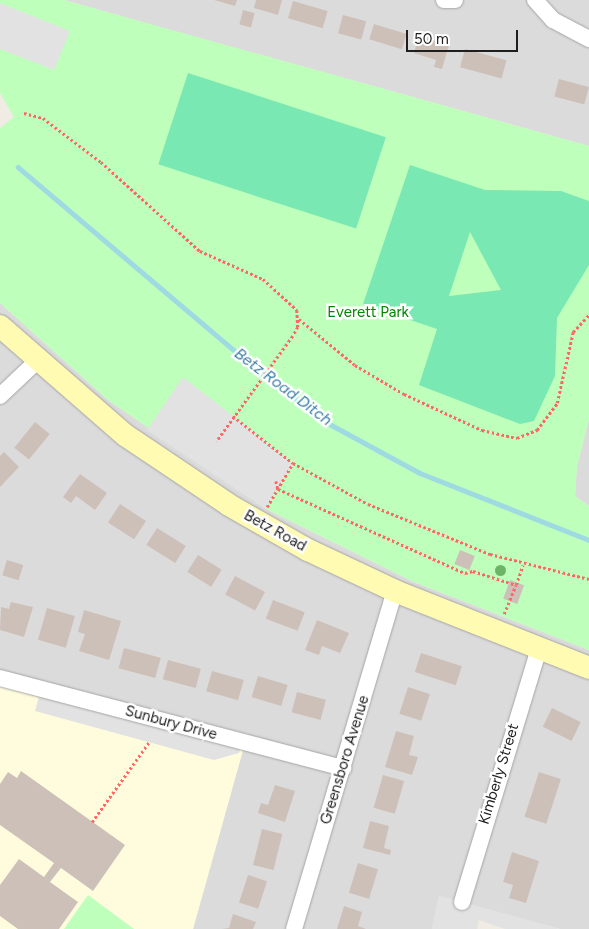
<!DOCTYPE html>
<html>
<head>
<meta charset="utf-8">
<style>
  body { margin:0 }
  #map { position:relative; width:589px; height:929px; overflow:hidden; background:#f0ebe3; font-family:Figtree,sans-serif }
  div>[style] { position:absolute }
  .residential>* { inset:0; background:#dcdbdb }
  .education>* { inset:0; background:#fffcdd }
  .park>* { inset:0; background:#bdffbb }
  .pitch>* { inset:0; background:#79e8b2; transform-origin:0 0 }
  .parking>* { inset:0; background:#e2e2e2 }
  .stream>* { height:4.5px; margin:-2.25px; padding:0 2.25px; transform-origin:2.25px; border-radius:2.25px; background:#9fdae3 }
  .building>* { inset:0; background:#cdc0b9; transform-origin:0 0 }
  .path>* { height:2.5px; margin-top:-1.25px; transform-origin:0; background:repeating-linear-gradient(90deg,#ff6665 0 2.5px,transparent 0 5px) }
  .roads { filter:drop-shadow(0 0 1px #a5a5a5) drop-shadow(0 0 1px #a5a5a5) }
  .street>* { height:16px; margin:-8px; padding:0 8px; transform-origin:8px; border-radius:8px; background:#fff }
  .secondary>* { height:22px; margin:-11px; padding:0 11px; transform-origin:11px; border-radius:11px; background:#fffbb2 }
  .trees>* { width:11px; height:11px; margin:-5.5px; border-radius:50%; background:#6db566 }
  span { translate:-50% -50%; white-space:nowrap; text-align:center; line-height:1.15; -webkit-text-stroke:5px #fff; paint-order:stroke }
  .park-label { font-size:15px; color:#028800 }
  .street-label { font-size:15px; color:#1e1e1e }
  .water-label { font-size:16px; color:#3b7ca7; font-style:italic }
  .scale { position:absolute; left:406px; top:30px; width:112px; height:22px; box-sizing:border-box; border:2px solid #1e1e1e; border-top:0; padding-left:6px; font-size:15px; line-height:18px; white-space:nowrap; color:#1e1e1e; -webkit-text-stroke:4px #fff; paint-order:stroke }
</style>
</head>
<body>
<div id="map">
  <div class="residential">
    <i style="clip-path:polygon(64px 0,589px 0,589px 146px,149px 24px)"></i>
    <i style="clip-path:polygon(0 303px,108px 400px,266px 509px,414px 582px,589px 650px,589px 929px,560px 929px,439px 896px,432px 929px,193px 929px,245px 743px,0 678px)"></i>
    <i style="clip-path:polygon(589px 419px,589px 506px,575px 496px,577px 466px)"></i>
  </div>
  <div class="education">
    <i style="clip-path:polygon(0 678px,245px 743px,193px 929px,0 929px)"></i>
  </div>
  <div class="park">
    <i style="clip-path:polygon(0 0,64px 0,589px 146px,589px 419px,577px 466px,575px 496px,589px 506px,589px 650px,414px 582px,266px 509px,108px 400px,0 303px,0 128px,14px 117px,0 93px)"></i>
    <i style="clip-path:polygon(88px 895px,134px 929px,64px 929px)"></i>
  </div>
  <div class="pitch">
    <i style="left:188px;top:73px;width:208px;height:96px;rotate:18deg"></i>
    <i style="clip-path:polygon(evenodd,410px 165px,485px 190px,561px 191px,589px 201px,589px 265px,557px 318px,555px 376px,534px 421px,520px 424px,419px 385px,437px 329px,363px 304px,410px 165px,470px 232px,501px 290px,449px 296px,470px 232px)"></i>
  </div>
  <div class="parking">
    <i style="clip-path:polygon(0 3px,70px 31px,54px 70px,0 49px)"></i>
    <i style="clip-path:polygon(183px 377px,293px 463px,266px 509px,147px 430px)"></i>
    <i style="clip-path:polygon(41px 689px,242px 742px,239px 753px,214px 760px,35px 711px)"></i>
    <i style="clip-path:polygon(439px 896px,560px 929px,505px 929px,479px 920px,477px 929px,432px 929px)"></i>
  </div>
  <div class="stream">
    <i style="left:18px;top:167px;width:287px;rotate:40.3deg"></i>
    <i style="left:237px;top:353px;width:113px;rotate:37.8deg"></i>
    <i style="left:326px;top:422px;width:107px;rotate:28.5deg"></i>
    <i style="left:420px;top:473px;width:182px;rotate:21.6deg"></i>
  </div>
  <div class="building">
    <i style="clip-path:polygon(214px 0,237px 0,235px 6px)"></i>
    <i style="clip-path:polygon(256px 0,282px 0,278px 15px,254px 8px)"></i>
    <i style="left:293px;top:1px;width:36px;height:18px;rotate:16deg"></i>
    <i style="left:243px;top:10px;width:12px;height:15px;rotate:14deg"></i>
    <i style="left:343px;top:15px;width:24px;height:19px;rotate:15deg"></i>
    <i style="left:374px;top:24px;width:34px;height:16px;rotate:17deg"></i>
    <i style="clip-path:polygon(419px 36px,449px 45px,442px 69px,434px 67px,436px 60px,414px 53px)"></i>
    <i style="left:465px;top:49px;width:43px;height:19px;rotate:15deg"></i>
    <i style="left:559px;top:79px;width:31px;height:18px;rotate:15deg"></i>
    <i style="left:35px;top:422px;width:19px;height:33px;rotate:39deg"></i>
    <i style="clip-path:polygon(4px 452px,19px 467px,0 487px,0 456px)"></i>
    <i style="clip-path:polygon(80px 474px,107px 493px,95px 510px,76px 496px,71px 503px,63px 497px)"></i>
    <i style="left:120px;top:504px;width:31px;height:22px;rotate:33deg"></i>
    <i style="left:157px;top:528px;width:34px;height:20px;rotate:32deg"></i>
    <i style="left:460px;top:550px;width:16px;height:15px;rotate:22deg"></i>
    <i style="left:198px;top:555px;width:28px;height:20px;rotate:32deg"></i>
    <i style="left:7px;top:560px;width:17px;height:16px;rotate:17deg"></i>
    <i style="left:235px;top:576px;width:34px;height:21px;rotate:28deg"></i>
    <i style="left:510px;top:580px;width:15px;height:20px;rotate:20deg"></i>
    <i style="left:273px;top:600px;width:34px;height:20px;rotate:21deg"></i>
    <i style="clip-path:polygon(11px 602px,33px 607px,24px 637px,0 630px,1px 607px,9px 609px)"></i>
    <i style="left:47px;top:608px;width:29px;height:33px;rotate:16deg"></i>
    <i style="clip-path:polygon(84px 610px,121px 621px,109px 660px,79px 651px,85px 634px,78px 632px)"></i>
    <i style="clip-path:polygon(317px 620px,349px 633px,340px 653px,322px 646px,319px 655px,305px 650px)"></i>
    <i style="left:124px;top:648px;width:38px;height:21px;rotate:15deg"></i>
    <i style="left:421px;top:653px;width:43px;height:20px;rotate:18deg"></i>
    <i style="left:168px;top:660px;width:34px;height:20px;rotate:15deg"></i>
    <i style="left:212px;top:671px;width:33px;height:21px;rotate:16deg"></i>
    <i style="left:258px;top:676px;width:31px;height:22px;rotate:17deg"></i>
    <i style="left:408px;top:687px;width:23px;height:28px;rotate:18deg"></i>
    <i style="left:297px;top:692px;width:30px;height:21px;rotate:15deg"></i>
    <i style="left:552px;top:708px;width:32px;height:21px;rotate:26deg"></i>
    <i style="clip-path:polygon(396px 731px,414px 736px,409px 755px,418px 757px,412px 775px,385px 767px)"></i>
    <i style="clip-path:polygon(21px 771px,125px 845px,93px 891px,61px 868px,50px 882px,78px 902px,59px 929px,18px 929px,0 916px,0 885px,19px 859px,44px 877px,54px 863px,0 825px,0 784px,8px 772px,17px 778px)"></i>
    <i style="left:539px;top:772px;width:23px;height:47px;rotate:18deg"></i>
    <i style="left:383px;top:775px;width:22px;height:34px;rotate:16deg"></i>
    <i style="clip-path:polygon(275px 785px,295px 791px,285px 822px,258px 813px,261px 803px,268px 805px)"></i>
    <i style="clip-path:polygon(370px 821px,389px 826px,384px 848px,391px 850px,390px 855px,363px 848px)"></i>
    <i style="left:262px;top:829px;width:21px;height:37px;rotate:14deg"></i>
    <i style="clip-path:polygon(512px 852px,539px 861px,526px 903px,509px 898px,513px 885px,503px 882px)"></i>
    <i style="left:358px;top:863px;width:21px;height:31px;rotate:17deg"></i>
    <i style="left:248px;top:875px;width:20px;height:29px;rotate:18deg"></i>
    <i style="clip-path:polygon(344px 906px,362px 912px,358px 926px,366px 929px,337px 929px)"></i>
    <i style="clip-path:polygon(233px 914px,256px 922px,253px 929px,222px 929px,229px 928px)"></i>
  </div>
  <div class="path">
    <i style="left:24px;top:113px;width:20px;rotate:15deg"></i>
    <i style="left:43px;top:118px;width:73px;rotate:37.2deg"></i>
    <i style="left:101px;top:162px;width:133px;rotate:42deg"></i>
    <i style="left:200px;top:251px;width:69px;rotate:24deg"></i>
    <i style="left:263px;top:279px;width:46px;rotate:42.4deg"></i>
    <i style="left:297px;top:310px;width:17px;rotate:87deg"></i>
    <i style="left:298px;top:327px;width:10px;rotate:119deg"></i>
    <i style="left:293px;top:336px;width:130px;rotate:125.9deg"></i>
    <i style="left:299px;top:319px;width:72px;rotate:39.4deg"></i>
    <i style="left:355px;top:365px;width:57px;rotate:30.6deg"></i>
    <i style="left:404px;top:394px;width:86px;rotate:24.8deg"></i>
    <i style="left:482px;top:430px;width:36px;rotate:13deg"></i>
    <i style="left:517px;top:438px;width:22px;rotate:-22deg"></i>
    <i style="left:537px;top:430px;width:34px;rotate:-53deg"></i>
    <i style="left:557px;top:403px;width:73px;rotate:-77.3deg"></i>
    <i style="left:573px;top:332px;width:23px;rotate:-47deg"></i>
    <i style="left:233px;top:416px;width:76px;rotate:38.1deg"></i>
    <i style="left:293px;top:463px;width:85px;rotate:28.7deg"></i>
    <i style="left:368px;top:504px;width:132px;rotate:22.3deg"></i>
    <i style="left:490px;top:554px;width:102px;rotate:14.2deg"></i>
    <i style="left:276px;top:481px;width:8px;rotate:76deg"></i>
    <i style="left:278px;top:489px;width:205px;rotate:24.2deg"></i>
    <i style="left:465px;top:573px;width:8px;rotate:-14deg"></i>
    <i style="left:473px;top:571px;width:45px;rotate:18deg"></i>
    <i style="left:516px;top:585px;width:21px;rotate:-71deg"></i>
    <i style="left:267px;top:507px;width:51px;rotate:-59.4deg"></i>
    <i style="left:504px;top:614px;width:31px;rotate:-68deg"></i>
    <i style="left:92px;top:822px;width:98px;rotate:-54.5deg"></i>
  </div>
  <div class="roads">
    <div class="street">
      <i style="left:444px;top:0;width:11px"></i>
      <i style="left:535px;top:0;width:27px;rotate:48deg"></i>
      <i style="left:553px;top:20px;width:41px;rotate:27.8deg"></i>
      <i style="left:0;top:396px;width:51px;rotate:-43.4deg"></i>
      <i style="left:0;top:678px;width:355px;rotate:14.7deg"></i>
      <i style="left:462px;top:902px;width:265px;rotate:-73.1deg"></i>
      <i style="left:294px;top:929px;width:353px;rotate:-73.4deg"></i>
    </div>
    <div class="secondary">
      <i style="left:0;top:326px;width:166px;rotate:41.1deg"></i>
      <i style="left:125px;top:435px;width:125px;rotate:33.9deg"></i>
      <i style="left:229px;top:505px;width:91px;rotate:29.7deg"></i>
      <i style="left:308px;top:550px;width:96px;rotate:25.2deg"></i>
      <i style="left:395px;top:591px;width:209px;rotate:21.6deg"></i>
    </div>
  </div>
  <div class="trees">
    <i style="left:500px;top:570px"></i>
  </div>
  <div class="park-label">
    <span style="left:368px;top:313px">Everett Park</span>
  </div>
  <div class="street-label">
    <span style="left:275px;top:531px;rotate:29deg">Betz Road</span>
    <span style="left:171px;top:723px;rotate:15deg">Sunbury Drive</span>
    <span style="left:345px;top:760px;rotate:-73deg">Greensboro Avenue</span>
    <span style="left:499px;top:774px;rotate:-73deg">Kimberly Street</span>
  </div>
  <div class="water-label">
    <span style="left:283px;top:387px;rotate:37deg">Betz Road Ditch</span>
  </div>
  <div class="scale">50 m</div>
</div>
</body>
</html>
